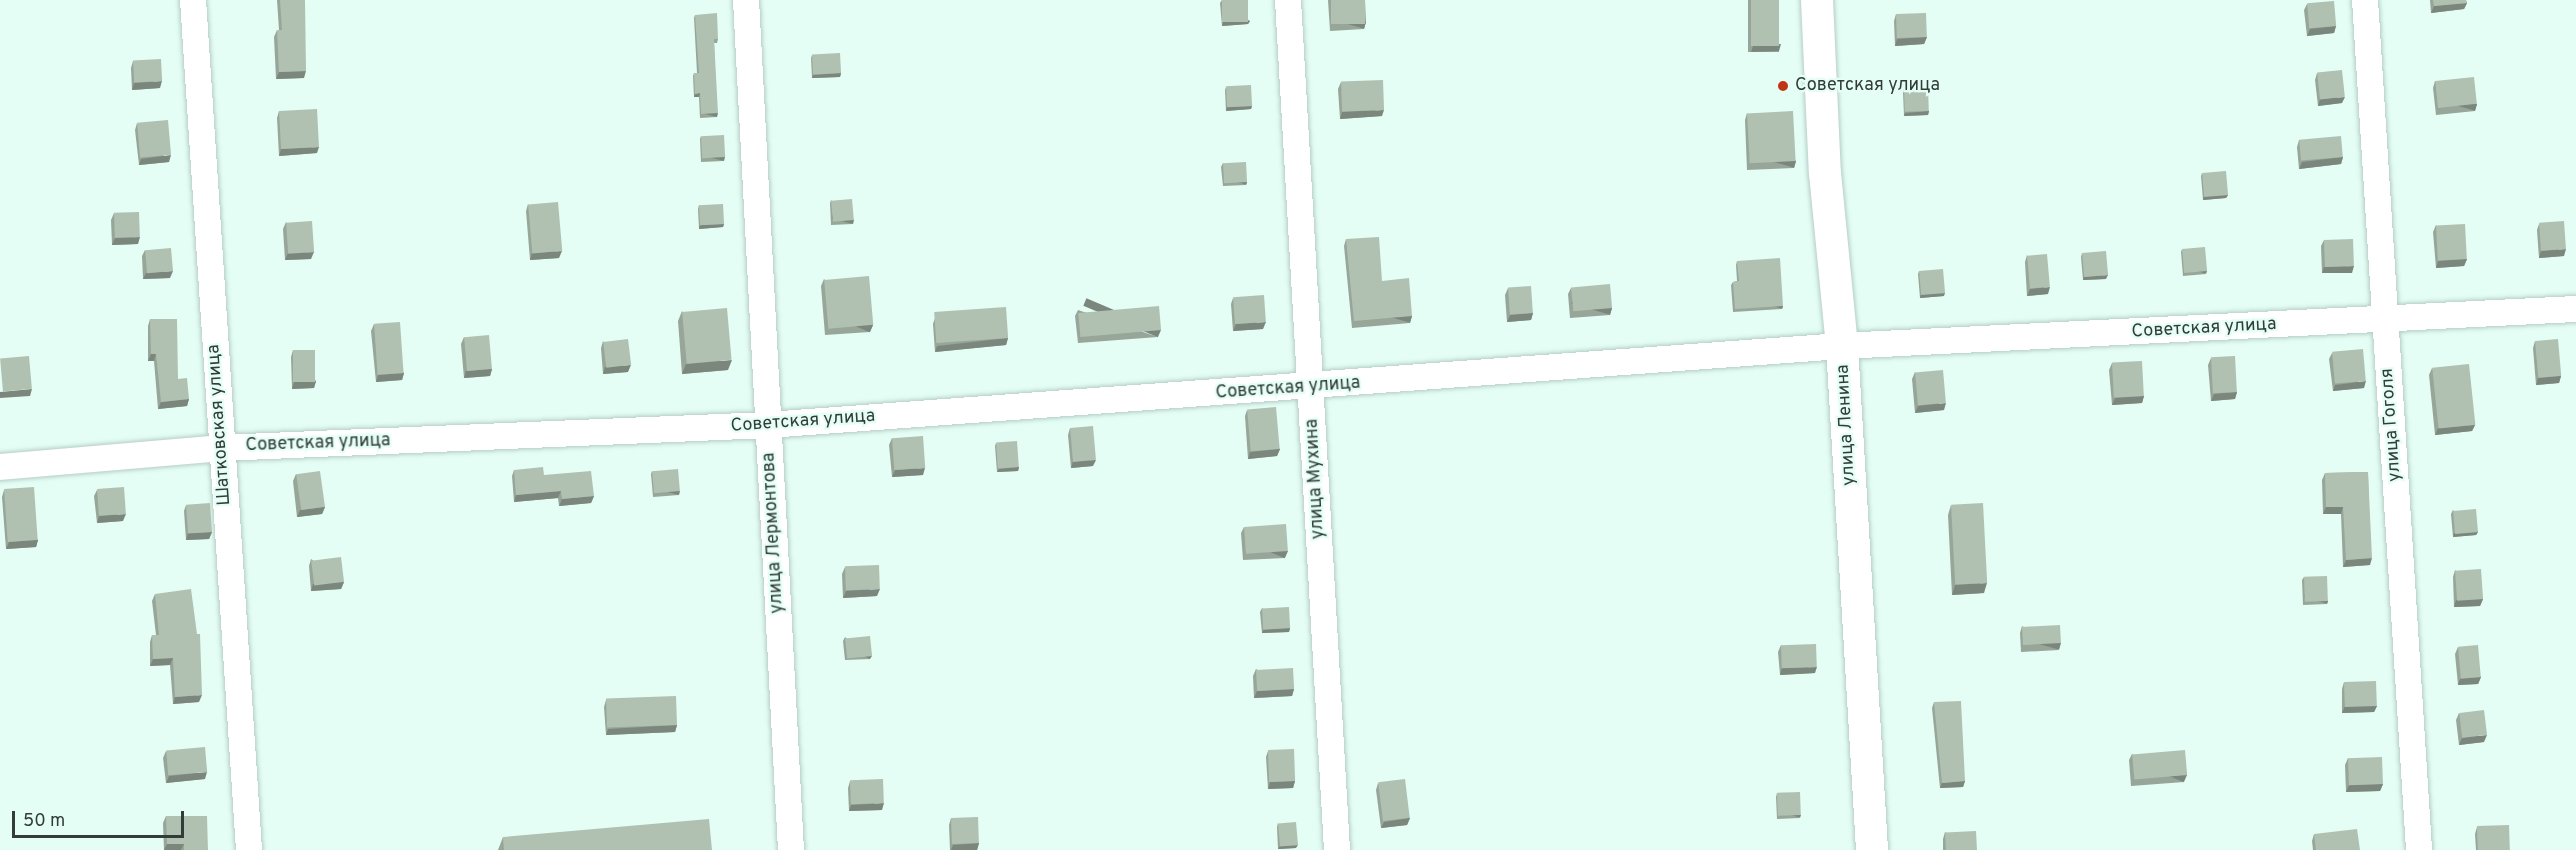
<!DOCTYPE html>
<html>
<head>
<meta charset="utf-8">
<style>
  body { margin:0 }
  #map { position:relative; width:2576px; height:850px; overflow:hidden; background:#e4fef6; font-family:Overpass,sans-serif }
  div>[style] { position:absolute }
  .roads { filter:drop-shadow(0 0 2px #b5cdc6) drop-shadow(0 0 2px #b5cdc6) }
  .minor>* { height:26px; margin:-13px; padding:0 13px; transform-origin:13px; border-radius:13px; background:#fff }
  .major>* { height:32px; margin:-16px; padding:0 16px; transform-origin:16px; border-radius:16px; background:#fff }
  .wall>* { inset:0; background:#97a699; transform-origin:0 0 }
  .shaded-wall>* { inset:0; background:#7b877d; transform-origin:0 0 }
  .building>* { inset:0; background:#b0c1b2; transform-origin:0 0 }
  .dots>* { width:16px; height:16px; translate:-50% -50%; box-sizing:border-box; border:3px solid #e4fef6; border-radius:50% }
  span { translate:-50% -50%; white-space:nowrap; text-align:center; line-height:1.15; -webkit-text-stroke:4.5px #e4fef6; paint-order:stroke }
  .poi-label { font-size:18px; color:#323c39 }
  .left { translate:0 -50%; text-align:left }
  .street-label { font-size:18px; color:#323c39 }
  .scale { position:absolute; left:12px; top:811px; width:172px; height:27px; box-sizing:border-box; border:3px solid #323c39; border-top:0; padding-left:8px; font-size:18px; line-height:21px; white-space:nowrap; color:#323c39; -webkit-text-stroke:4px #e4fef6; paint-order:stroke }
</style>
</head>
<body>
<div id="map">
  <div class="roads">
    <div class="minor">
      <i style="left:193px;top:0;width:852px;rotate:86.23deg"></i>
      <i style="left:746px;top:0;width:851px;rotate:86.97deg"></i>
      <i style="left:1288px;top:0;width:851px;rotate:86.7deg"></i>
      <i style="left:2365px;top:0;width:852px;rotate:86.36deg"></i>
      <i style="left:0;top:467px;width:222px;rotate:-4.9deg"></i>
      <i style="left:221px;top:448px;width:547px;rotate:-2.41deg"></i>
      <i style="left:768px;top:425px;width:1077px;rotate:-4.21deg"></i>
      <i style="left:1842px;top:346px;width:735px;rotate:-2.89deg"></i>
    </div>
    <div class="major">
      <i style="left:1817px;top:0;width:173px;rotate:87.4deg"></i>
      <i style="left:1825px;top:173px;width:174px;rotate:84.4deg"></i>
      <i style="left:1842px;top:346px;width:505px;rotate:86.59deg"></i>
    </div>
  </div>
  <div class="wall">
    <i style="clip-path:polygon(277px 0,305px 0,304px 78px,276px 79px,274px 37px,277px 30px,279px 30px)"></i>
    <i style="clip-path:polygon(1222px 0,1250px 21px,1248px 24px,1222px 26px,1220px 3px)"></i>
    <i style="clip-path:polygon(1328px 0,1365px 0,1366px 22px,1364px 29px,1330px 31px)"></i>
    <i style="left:1748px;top:0;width:31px;height:52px"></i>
    <i style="clip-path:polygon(2430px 0,2466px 0,2467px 3px,2464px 9px,2431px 13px)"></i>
    <i style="clip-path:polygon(2307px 4px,2336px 26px,2334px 33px,2307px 36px,2304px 10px)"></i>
    <i style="clip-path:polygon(1896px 14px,1927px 37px,1924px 44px,1895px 46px,1894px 21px)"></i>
    <i style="clip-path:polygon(695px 15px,718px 39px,717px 43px,714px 43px,717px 117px,700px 118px,699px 97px,694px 97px,693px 76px,694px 73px,697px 73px,694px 18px)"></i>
    <i style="clip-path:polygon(812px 55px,841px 73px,840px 77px,812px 78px,811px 58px)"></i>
    <i style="clip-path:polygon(133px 61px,160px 88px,132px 90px,131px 68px)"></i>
    <i style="clip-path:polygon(2317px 73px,2342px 103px,2318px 106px,2315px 80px)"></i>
    <i style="clip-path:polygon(2435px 81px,2477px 104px,2475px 111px,2436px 115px,2433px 88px)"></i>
    <i style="clip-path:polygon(1341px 82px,1382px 116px,1340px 119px,1338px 89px)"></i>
    <i style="clip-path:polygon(1226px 87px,1252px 106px,1251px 109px,1226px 111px,1225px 90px)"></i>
    <i style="clip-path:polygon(1904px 89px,1929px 111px,1928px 115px,1904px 116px,1903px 92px)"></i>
    <i style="clip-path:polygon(279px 111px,317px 153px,279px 156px,277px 118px)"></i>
    <i style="clip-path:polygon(1747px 113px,1796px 161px,1794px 168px,1747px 170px,1745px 120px)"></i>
    <i style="clip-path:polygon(137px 123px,169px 162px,139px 165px,135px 130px)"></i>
    <i style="clip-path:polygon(701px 136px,724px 161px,701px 162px,700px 139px)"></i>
    <i style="clip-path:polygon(2299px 140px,2343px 157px,2341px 164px,2299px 169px,2297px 147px)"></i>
    <i style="clip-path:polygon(1223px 163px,1247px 182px,1246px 185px,1223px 186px,1221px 167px)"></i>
    <i style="clip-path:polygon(2202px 173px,2228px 195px,2226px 198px,2203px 200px,2201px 176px)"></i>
    <i style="clip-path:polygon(831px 200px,853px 224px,831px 225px,830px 203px)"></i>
    <i style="clip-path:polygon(528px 204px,559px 258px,530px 260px,526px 211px)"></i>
    <i style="clip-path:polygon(699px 205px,724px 224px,723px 227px,699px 229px,698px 209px)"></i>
    <i style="clip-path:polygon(114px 213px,138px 244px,112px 245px,111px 220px)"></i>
    <i style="clip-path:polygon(286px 222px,311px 259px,285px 260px,283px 229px)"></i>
    <i style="clip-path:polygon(2539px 224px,2564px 256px,2539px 258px,2537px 230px)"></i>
    <i style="clip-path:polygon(2436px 225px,2467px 259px,2464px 266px,2436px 268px,2433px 232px)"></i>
    <i style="clip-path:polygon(1346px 239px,1412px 316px,1410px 323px,1352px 328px,1344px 246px)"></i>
    <i style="clip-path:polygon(2324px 240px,2352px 273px,2322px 273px,2321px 246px)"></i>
    <i style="clip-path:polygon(2182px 249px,2206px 274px,2183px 276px,2181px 252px)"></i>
    <i style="clip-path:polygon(145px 250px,170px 278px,143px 279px,142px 256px)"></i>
    <i style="clip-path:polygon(2082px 253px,2106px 279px,2083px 280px,2081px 257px)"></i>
    <i style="clip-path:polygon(2027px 255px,2048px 294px,2027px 296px,2025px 262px)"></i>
    <i style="clip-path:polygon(1737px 261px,1783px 306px,1782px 309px,1733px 312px,1731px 285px,1733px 282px,1737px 281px,1736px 265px)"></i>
    <i style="clip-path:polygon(1919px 271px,1944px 296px,1920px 298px,1918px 274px)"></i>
    <i style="clip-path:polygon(824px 279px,873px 325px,870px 332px,825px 335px,821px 286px)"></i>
    <i style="clip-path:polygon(1508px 288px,1533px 313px,1531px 320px,1507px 322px,1505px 295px)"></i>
    <i style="clip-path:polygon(1571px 288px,1612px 308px,1610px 315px,1570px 318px,1568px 294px)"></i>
    <i style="clip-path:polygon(1233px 298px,1263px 329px,1233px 331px,1231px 304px)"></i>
    <i style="clip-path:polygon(1078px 310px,1158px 337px,1078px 343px,1075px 316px)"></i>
    <i style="clip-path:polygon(682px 311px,728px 370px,682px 374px,678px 321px)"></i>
    <i style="clip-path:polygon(935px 318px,1008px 338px,1006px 345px,935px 352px,933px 324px)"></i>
    <i style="clip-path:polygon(150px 319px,178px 379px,189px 399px,187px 406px,158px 409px,154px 361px,148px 361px,148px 326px)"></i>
    <i style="clip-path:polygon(374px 324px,404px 373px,402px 380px,376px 382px,371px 331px)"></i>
    <i style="clip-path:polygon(464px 337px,492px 369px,490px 376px,464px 378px,461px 344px)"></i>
    <i style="clip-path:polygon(603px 341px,628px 372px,603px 374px,601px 348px)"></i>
    <i style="clip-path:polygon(2535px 341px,2561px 376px,2559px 383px,2536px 385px,2533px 348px)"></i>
    <i style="clip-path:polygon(293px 350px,316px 381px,314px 388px,292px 389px,291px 357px)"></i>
    <i style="clip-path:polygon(2332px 353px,2364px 388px,2333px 391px,2329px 359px)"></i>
    <i style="clip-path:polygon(2211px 358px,2237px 392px,2235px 399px,2211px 401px,2208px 365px)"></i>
    <i style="clip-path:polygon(2112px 363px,2144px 396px,2142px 403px,2112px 405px,2109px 370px)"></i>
    <i style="clip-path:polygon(2432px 368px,2475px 425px,2472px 431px,2435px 435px,2429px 375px)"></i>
    <i style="clip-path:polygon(1915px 372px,1944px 410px,1915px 413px,1912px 379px)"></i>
    <i style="clip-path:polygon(1247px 410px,1280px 449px,1277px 456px,1248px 459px,1245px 416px)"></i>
    <i style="clip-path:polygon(1070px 428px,1093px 466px,1071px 468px,1068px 435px)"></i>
    <i style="clip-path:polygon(892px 438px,923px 475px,892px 477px,889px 445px)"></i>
    <i style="clip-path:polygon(996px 443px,1019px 467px,1018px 471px,997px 472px,995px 446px)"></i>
    <i style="clip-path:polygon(514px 470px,594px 496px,591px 503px,559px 506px,558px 498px,514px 502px,512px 476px)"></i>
    <i style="clip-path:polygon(652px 471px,679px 495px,653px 497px,651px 474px)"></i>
    <i style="clip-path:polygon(2368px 472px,2370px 565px,2343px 567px,2341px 514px,2323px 514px,2322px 480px,2325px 473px)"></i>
    <i style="clip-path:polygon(296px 474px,325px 507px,322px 514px,297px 517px,293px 481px)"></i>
    <i style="clip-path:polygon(4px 490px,38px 540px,36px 547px,6px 549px,2px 497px)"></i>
    <i style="clip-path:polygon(97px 490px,123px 521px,97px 523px,94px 496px)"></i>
    <i style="clip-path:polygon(186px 505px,212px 532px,209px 539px,186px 540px,184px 511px)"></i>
    <i style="clip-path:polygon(1951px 505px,1984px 593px,1952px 595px,1948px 515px)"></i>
    <i style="clip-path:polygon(2453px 510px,2478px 532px,2476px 535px,2453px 537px,2451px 514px)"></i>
    <i style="clip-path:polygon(1244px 527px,1285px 558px,1243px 560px,1241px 533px)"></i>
    <i style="clip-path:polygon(311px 559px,344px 582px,341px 589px,311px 591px,309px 566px)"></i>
    <i style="clip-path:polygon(845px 567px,877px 596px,843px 598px,842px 574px)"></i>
    <i style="clip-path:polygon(2455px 570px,2483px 599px,2480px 606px,2454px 607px,2453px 577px)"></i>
    <i style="clip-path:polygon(2304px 577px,2328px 601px,2327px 604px,2303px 605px,2302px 580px)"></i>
    <i style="clip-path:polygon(155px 594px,199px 702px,173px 704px,170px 665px,150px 666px,150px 642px,152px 635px,156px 635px,152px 601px)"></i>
    <i style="clip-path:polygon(1262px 608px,1290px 628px,1289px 632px,1262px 633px,1260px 612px)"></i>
    <i style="clip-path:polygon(2022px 626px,2059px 650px,2021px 652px,2020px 633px)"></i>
    <i style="clip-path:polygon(845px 637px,870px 659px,845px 660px,843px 641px)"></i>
    <i style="clip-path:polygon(1781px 645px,1815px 673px,1780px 675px,1778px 652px)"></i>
    <i style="clip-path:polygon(2458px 647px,2481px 677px,2478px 684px,2458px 685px,2455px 654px)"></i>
    <i style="clip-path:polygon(1256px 669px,1294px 689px,1292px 696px,1254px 698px,1253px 676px)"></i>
    <i style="clip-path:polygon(2344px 682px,2377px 706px,2374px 712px,2342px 713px,2342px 689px)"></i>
    <i style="clip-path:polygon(606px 700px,677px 725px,675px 732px,606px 735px,604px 707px)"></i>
    <i style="clip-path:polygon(1934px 702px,1965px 781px,1963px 787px,1940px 788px,1932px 708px)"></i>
    <i style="clip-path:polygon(2459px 713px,2484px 742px,2459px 745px,2456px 720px)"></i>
    <i style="clip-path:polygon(166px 751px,205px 779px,166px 783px,163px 758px)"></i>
    <i style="clip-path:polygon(1268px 751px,1295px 781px,1293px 788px,1268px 789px,1266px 757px)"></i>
    <i style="clip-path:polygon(2132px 754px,2184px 782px,2131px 786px,2129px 760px)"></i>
    <i style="clip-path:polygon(2348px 758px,2383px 784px,2380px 791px,2346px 792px,2345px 765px)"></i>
    <i style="clip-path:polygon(850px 781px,882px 810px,849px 811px,848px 788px)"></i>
    <i style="clip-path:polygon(1378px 783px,1410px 818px,1407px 825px,1381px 828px,1376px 790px)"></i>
    <i style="clip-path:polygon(1777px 793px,1800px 818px,1777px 819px,1776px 797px)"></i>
    <i style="clip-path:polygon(166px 816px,208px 850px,164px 850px,163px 823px)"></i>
    <i style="clip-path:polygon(951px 818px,979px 843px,977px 850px,950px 850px,949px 825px)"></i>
    <i style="clip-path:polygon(1278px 823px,1296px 848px,1278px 849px,1277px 827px)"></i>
    <i style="clip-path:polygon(2477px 827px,2510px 850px,2476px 850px,2475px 834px)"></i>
    <i style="clip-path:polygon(1945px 832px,1977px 850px,1943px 850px,1943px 839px)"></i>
    <i style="clip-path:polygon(2314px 834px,2360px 850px,2313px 850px,2312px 841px)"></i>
    <i style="clip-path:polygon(503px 837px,712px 850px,498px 850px)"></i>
  </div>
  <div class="shaded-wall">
    <i style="clip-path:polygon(2467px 3px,2464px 9px,2431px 13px,2434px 6px)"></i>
    <i style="clip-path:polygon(1250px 21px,1248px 24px,1222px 26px,1223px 22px)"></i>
    <i style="left:1366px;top:22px;width:7px;height:34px;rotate:106deg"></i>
    <i style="clip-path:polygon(2336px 26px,2334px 33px,2307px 36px,2310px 29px)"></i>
    <i style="clip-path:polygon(1927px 37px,1924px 44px,1895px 46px,1897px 39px)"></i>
    <i style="clip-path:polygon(1781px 44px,1779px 51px,1751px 52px,1753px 46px)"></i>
    <i style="clip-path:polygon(306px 71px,304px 78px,276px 79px,279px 72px)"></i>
    <i style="clip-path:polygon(841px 73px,840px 77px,812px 78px,813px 75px)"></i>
    <i style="clip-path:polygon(162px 81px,160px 88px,132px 90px,134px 83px)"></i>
    <i style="clip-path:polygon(700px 93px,699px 97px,694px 97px,695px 94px)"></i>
    <i style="clip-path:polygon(2345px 97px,2342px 103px,2318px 106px,2320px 99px)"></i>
    <i style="left:2477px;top:104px;width:7px;height:39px;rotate:106deg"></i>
    <i style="clip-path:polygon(1252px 106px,1251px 109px,1226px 111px,1227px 107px)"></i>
    <i style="clip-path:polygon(1384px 110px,1382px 116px,1340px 119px,1342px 112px)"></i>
    <i style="clip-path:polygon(1929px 111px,1928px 115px,1904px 116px,1905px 113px)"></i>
    <i style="left:718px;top:113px;width:4px;height:17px;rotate:104deg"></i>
    <i style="clip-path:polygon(319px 147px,317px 153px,279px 156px,281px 149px)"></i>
    <i style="clip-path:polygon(171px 155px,169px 162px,139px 165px,141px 159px)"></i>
    <i style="left:725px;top:157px;width:4px;height:23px;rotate:104deg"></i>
    <i style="clip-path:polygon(2343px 157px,2341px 164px,2299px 169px,2302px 162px)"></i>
    <i style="left:1796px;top:161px;width:7px;height:47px;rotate:106deg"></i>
    <i style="left:1247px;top:182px;width:3px;height:23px;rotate:108deg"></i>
    <i style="clip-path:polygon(2228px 195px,2226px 198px,2203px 200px,2204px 196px)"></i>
    <i style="left:854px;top:220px;width:4px;height:22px;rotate:104deg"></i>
    <i style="clip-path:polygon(724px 224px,723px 227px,699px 229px,700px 225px)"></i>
    <i style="clip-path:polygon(140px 237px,138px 244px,112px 245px,115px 238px)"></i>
    <i style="clip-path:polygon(2566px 249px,2564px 256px,2539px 258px,2541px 251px)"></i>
    <i style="clip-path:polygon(562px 251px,559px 258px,530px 260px,532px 253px)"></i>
    <i style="clip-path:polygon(314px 252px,311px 259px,285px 260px,288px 253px)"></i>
    <i style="clip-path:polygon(2467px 259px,2464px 266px,2436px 268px,2438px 261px)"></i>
    <i style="clip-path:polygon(2354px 266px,2352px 273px,2322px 273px,2324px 267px)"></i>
    <i style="clip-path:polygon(173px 271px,170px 278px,143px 279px,146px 273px)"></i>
    <i style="left:2207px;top:271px;width:3px;height:23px;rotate:108deg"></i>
    <i style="clip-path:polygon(2108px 275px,2106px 279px,2083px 280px,2084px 277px)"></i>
    <i style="clip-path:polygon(2050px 287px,2048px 294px,2027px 296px,2030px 289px)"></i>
    <i style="clip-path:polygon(1945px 293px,1944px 296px,1920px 298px,1921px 294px)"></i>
    <i style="left:1783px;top:306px;width:3px;height:48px;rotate:108deg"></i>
    <i style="left:1612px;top:308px;width:7px;height:40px;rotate:106deg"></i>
    <i style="clip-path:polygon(1533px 313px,1531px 320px,1507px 322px,1510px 315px)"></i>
    <i style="left:1412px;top:316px;width:7px;height:58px;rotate:106deg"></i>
    <i style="clip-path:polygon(1266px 322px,1263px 329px,1233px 331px,1236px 324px)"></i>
    <i style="left:873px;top:325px;width:8px;height:46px;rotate:113deg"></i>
    <i style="left:1161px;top:330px;width:8px;height:81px;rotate:113deg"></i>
    <i style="clip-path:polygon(1008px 338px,1006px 345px,935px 352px,937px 346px)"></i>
    <i style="clip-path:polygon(151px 354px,156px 354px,154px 361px,148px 361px)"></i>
    <i style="clip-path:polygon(732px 360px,728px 370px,682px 374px,686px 364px)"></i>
    <i style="clip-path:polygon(631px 365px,628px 372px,603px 374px,605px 367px)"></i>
    <i style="clip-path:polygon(492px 369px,490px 376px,464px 378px,466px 371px)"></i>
    <i style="clip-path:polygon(404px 373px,402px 380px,376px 382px,378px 375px)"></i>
    <i style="clip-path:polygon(2561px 376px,2559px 383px,2536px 385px,2538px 378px)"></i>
    <i style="clip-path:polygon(316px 381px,314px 388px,292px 389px,294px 382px)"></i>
    <i style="clip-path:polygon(2366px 381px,2364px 388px,2333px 391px,2335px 385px)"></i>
    <i style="clip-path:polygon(32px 389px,30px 396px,0 398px,0 392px)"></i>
    <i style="clip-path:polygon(2237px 392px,2235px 399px,2211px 401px,2214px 394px)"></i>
    <i style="clip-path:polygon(2144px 396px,2142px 403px,2112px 405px,2115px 398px)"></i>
    <i style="clip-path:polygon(189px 399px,187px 406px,158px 409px,161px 402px)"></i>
    <i style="clip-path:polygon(1946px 403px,1944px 410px,1915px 413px,1918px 406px)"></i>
    <i style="clip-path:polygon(2475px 425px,2472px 431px,2435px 435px,2438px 428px)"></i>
    <i style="clip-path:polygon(1280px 449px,1277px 456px,1248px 459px,1250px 452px)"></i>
    <i style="clip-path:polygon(1096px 460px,1093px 466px,1071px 468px,1073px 461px)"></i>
    <i style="clip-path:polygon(1019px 467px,1018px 471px,997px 472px,999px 469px)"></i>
    <i style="clip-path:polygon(925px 468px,923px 475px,892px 477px,895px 470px)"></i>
    <i style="clip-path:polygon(561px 491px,558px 498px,514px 502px,516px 495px)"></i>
    <i style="left:680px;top:491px;width:4px;height:26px;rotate:104deg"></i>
    <i style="clip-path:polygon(594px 496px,591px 503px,559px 506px,562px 499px)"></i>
    <i style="clip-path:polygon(325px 507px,322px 514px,297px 517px,300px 510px)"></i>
    <i style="clip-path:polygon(2326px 507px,2343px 507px,2341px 514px,2323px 514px)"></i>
    <i style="clip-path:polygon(126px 514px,123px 521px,97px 523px,99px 516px)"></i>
    <i style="clip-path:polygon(212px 532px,209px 539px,186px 540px,188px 533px)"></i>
    <i style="clip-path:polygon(2478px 532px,2476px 535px,2453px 537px,2454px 533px)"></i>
    <i style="clip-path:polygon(38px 540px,36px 547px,6px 549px,9px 542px)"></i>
    <i style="left:1288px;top:551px;width:8px;height:43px;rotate:113deg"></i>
    <i style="clip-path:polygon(2372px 558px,2370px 565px,2343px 567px,2346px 560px)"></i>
    <i style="clip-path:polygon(344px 582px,341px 589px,311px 591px,313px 584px)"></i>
    <i style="clip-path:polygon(1987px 583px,1984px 593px,1952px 595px,1955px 585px)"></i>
    <i style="clip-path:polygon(880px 589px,877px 596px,843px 598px,846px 591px)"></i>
    <i style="clip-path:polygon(2483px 599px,2480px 606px,2454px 607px,2456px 600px)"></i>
    <i style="left:2328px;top:601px;width:3px;height:24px;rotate:108deg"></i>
    <i style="clip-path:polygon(1290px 628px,1289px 632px,1262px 633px,1263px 630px)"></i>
    <i style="left:2061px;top:643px;width:7px;height:38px;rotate:106deg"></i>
    <i style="left:872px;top:656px;width:4px;height:26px;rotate:124deg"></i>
    <i style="clip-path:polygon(173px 658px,170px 665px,150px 666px,153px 659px)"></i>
    <i style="clip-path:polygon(1817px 667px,1815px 673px,1780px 675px,1782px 668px)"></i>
    <i style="clip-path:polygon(2481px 677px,2478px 684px,2458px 685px,2460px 679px)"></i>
    <i style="clip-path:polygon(1294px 689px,1292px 696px,1254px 698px,1257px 691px)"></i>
    <i style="clip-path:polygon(202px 695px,199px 702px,173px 704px,175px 697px)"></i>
    <i style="clip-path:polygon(2345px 706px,2377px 706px,2374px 712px,2342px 713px)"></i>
    <i style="clip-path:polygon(677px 725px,675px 732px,606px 735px,608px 729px)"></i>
    <i style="clip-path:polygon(2487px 735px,2484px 742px,2459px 745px,2462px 738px)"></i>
    <i style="clip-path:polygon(207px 772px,205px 779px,166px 783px,169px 776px)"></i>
    <i style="left:2187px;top:775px;width:8px;height:53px;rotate:113deg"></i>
    <i style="clip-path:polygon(1295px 781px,1293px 788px,1268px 789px,1270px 782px)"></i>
    <i style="clip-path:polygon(1965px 781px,1963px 787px,1940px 788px,1942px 783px)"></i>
    <i style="clip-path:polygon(2383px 784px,2380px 791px,2346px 792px,2349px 785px)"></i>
    <i style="clip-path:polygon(884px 803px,882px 810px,849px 811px,851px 805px)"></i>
    <i style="left:1801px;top:815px;width:3px;height:23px;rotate:108deg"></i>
    <i style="clip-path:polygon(1410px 818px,1407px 825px,1381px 828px,1384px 822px)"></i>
    <i style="clip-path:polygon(979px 843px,977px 850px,951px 850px,953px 845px)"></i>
    <i style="clip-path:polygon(167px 844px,184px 844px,181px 850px,164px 850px)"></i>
    <i style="clip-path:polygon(1298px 845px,1296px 848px,1278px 849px,1280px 846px)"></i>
  </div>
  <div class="building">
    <i style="clip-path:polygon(280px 0,305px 0,306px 71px,279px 72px,277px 30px,282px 30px)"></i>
    <i style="left:1222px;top:0;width:26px;height:22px"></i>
    <i style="left:1331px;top:0;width:34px;height:24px"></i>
    <i style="left:1751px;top:0;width:28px;height:46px"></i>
    <i style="clip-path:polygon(2433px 0,2466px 0,2467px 3px,2434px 6px)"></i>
    <i style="left:2334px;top:1px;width:25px;height:27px;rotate:85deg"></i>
    <i style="clip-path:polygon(717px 13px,718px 39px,714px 39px,718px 113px,701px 114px,700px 93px,695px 94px,694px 73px,699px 73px,695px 15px)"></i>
    <i style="left:1926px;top:13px;width:24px;height:30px;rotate:88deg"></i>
    <i style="left:840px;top:53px;width:20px;height:28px;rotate:87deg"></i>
    <i style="left:161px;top:59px;width:22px;height:28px;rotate:87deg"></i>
    <i style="left:2342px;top:70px;width:27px;height:25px;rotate:84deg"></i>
    <i style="left:2474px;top:77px;width:27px;height:39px;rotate:84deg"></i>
    <i style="left:1383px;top:80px;width:30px;height:42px;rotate:88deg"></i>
    <i style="left:1251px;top:85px;width:21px;height:25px;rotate:87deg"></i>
    <i style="left:1928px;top:88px;width:23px;height:24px;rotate:88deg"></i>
    <i style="left:317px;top:109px;width:38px;height:38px;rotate:87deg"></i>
    <i style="left:1793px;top:111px;width:50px;height:46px;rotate:87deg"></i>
    <i style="left:168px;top:120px;width:35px;height:31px;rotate:85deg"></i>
    <i style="left:724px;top:135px;width:22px;height:23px;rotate:87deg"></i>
    <i style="left:2341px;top:136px;width:21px;height:42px;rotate:85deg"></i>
    <i style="left:1246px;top:162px;width:20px;height:23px;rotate:87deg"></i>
    <i style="left:2226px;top:171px;width:24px;height:24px;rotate:85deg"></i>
    <i style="left:852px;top:199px;width:21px;height:21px;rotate:85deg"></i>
    <i style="left:558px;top:202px;width:49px;height:30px;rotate:85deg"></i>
    <i style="left:723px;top:204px;width:20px;height:24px;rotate:87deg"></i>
    <i style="left:139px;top:212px;width:25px;height:25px;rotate:88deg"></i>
    <i style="left:312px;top:221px;width:31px;height:26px;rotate:86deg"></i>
    <i style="left:2564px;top:221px;width:28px;height:25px;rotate:86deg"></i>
    <i style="left:2465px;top:224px;width:35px;height:29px;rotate:87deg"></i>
    <i style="clip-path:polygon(1379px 237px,1382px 281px,1409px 278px,1412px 316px,1354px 321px,1346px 239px)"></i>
    <i style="left:2353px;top:239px;width:27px;height:29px;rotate:88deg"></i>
    <i style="left:2205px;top:247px;width:24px;height:23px;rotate:85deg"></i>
    <i style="left:171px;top:248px;width:23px;height:26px;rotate:85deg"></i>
    <i style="left:2106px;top:251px;width:24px;height:24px;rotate:85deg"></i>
    <i style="left:2047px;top:254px;width:33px;height:20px;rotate:85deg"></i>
    <i style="clip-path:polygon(1780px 258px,1783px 306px,1735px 309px,1733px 282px,1739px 281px,1737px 261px)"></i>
    <i style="left:1943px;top:269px;width:24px;height:24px;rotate:85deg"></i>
    <i style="left:869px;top:276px;width:49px;height:45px;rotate:85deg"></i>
    <i style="left:1610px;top:284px;width:24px;height:39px;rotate:85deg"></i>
    <i style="left:1531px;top:286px;width:27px;height:23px;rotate:86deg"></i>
    <i style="left:1264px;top:295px;width:27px;height:31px;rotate:86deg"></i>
    <i style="left:1159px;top:306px;width:24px;height:81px;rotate:85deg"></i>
    <i style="left:1006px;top:307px;width:31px;height:72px;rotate:86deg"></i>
    <i style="left:727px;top:308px;width:52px;height:45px;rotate:85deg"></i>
    <i style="clip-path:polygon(150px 319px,177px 319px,178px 379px,187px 378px,189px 399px,161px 402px,156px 354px,151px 354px)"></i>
    <i style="left:400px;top:322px;width:51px;height:26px;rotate:86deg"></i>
    <i style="left:489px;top:335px;width:34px;height:25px;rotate:85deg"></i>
    <i style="left:628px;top:339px;width:26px;height:25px;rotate:83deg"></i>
    <i style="left:2558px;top:339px;width:37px;height:23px;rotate:85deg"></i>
    <i style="left:2363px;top:349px;width:32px;height:31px;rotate:85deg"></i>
    <i style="left:293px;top:350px;width:22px;height:32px"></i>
    <i style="left:29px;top:356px;width:33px;height:29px;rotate:85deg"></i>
    <i style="left:2235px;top:356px;width:36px;height:24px;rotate:87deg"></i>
    <i style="left:2142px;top:361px;width:35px;height:30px;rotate:87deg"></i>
    <i style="left:2469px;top:364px;width:61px;height:37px;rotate:84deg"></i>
    <i style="left:1943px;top:370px;width:33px;height:28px;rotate:85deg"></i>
    <i style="left:1276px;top:407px;width:42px;height:29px;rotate:85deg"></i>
    <i style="left:1093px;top:426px;width:34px;height:23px;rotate:85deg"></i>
    <i style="left:923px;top:436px;width:32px;height:31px;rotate:86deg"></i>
    <i style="left:1017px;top:441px;width:26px;height:21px;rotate:86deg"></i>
    <i style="clip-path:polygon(543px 467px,544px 475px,591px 471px,594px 496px,562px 499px,561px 491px,516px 495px,514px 470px)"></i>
    <i style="left:678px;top:469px;width:22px;height:26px;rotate:85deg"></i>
    <i style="left:320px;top:471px;width:36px;height:24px;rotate:82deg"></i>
    <i style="clip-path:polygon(2368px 472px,2372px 558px,2346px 560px,2343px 507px,2326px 507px,2325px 473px)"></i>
    <i style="left:34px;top:487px;width:53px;height:30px;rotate:86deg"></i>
    <i style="left:124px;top:487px;width:27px;height:27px;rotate:86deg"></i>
    <i style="left:210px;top:503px;width:29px;height:24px;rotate:86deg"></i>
    <i style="left:1983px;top:503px;width:80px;height:32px;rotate:87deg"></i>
    <i style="left:2476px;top:509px;width:23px;height:23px;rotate:85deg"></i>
    <i style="left:1286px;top:524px;width:27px;height:42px;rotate:86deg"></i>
    <i style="left:341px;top:557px;width:25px;height:30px;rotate:83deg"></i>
    <i style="left:879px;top:565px;width:24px;height:34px;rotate:88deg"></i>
    <i style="left:2481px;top:569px;width:30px;height:26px;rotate:86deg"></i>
    <i style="left:2327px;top:576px;width:25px;height:23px;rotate:88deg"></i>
    <i style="clip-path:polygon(191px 589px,197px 634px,200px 634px,202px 695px,175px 697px,173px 658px,153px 659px,152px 635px,159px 635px,155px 594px)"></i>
    <i style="left:1289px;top:607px;width:21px;height:27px;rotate:87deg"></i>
    <i style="left:2060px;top:625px;width:18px;height:38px;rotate:87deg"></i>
    <i style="left:870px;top:636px;width:20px;height:25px;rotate:84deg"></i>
    <i style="left:1816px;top:644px;width:23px;height:35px;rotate:88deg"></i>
    <i style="left:2478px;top:645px;width:32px;height:20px;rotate:85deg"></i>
    <i style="left:1293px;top:668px;width:21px;height:37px;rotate:87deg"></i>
    <i style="left:2376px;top:681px;width:25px;height:32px;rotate:88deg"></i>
    <i style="left:676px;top:696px;width:29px;height:70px;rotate:88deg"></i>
    <i style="clip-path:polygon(1961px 701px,1965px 781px,1942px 783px,1934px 702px)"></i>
    <i style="left:2484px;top:710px;width:25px;height:25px;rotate:83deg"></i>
    <i style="left:205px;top:747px;width:25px;height:39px;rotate:85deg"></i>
    <i style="left:1294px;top:749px;width:32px;height:26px;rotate:88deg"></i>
    <i style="left:2185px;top:750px;width:25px;height:53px;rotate:85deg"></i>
    <i style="left:2382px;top:757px;width:27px;height:34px;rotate:88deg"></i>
    <i style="left:883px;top:779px;width:24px;height:33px;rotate:88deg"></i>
    <i style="left:1405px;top:779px;width:39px;height:27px;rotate:83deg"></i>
    <i style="left:1800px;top:792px;width:23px;height:23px;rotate:88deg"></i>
    <i style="clip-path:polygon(166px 816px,207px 816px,208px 850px,184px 850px,184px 844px,167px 844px)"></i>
    <i style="left:978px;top:817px;width:26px;height:27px;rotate:88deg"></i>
    <i style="clip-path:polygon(709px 819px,712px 850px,504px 850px,503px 837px)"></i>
    <i style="left:1296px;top:822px;width:23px;height:18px;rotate:85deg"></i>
    <i style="left:2509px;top:825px;width:25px;height:32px;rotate:88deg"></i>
    <i style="clip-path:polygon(2357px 829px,2360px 850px,2316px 850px,2314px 834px)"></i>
    <i style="left:1976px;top:831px;width:19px;height:31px;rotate:87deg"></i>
  </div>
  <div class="dots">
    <i style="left:1783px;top:86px;background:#c03614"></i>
  </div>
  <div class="poi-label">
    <span class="left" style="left:1795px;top:86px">Советская улица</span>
  </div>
  <div class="street-label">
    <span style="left:2204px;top:329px;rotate:-3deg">Советская улица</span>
    <span style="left:1288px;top:389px;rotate:-4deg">Советская улица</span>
    <span style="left:803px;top:422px;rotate:-4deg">Советская улица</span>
    <span style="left:220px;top:425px;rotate:-94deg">Шатковская улица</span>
    <span style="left:1847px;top:425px;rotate:-93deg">улица Ленина</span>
    <span style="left:2392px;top:425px;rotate:-94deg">улица Гоголя</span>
    <span style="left:318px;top:444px;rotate:-2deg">Советская улица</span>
    <span style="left:1316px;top:479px;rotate:-93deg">улица Мухина</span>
    <span style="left:774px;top:533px;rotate:-93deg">улица Лермонтова</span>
  </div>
  <div class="scale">50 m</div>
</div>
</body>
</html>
